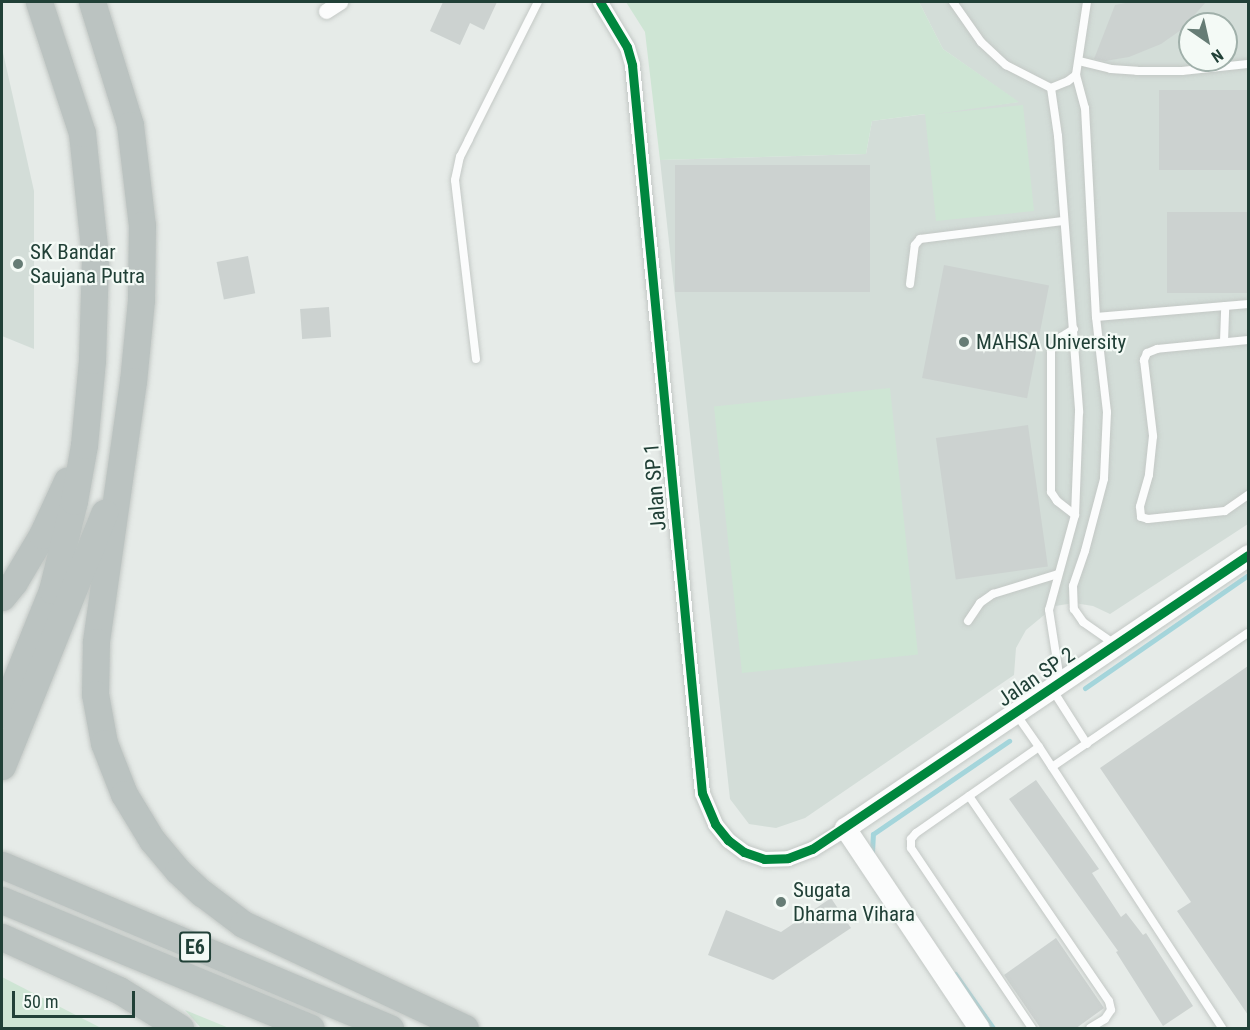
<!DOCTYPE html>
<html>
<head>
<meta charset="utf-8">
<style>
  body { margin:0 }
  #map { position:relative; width:1250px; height:1030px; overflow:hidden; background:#e6ebe8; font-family:"Roboto Condensed",sans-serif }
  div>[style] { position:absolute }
  .built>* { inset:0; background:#d3ddd8 }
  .green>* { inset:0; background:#cee5d4; transform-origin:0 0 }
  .stream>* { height:5px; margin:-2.5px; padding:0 2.5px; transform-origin:2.5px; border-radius:2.5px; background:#a4d5db }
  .building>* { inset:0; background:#ccd2d0; transform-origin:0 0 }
  .roads { filter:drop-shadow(0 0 2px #c3c8c5) drop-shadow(0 0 2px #c3c8c5) }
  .lane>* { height:8px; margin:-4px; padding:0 4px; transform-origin:4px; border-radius:4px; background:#fbfcfc }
  .street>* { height:15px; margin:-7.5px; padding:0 7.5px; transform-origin:7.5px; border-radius:7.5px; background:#fbfcfc }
  .secondary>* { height:21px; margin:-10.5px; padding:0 10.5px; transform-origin:10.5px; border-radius:10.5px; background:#fbfcfc }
  .highway>* { height:27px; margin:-13.5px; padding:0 13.5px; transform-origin:13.5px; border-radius:13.5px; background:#bbc3c1 }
  .cycleway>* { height:9px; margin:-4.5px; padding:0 4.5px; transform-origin:4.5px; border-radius:4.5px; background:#00873e }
  .dots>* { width:16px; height:16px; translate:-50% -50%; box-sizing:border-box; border:3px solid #f4faf6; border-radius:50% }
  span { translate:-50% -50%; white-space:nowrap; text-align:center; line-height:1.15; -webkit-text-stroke:4.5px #f4faf6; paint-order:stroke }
  .shield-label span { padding:2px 4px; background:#f4faf6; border:2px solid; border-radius:4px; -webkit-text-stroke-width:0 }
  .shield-label { font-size:20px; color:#214037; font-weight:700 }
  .poi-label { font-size:21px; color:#214037 }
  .left { translate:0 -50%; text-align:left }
  .street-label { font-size:21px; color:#214037 }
  .frame { position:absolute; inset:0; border:3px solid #214037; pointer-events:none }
  .north { position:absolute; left:1178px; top:12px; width:60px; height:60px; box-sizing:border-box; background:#f4faf6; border:2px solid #a0b0aa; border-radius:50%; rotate:146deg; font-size:16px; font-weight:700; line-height:24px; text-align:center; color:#214037 }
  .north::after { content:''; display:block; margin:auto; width:21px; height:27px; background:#667c75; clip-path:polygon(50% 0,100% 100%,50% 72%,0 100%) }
  .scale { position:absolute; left:12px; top:991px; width:123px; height:27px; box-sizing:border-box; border:3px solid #214037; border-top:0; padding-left:8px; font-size:18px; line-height:21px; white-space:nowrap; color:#214037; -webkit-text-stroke:4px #f4faf6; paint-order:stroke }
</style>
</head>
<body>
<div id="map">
  <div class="built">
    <i style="clip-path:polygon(evenodd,919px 2px,1248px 2px,1248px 524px,1110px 614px,1093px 606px,1074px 603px,1055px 606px,1026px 630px,1016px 648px,1014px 675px,805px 818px,776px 828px,749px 824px,730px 799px,660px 160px,866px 154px,872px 121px,1018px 102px,943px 49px,919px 2px,1190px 24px,1226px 24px,1226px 60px,1190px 60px,1190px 24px)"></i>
    <i style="clip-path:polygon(2px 48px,34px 191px,34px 349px,2px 336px)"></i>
  </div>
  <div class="green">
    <i style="clip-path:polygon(626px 2px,919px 2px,943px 49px,1019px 102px,935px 114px,1023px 105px,1034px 211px,936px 221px,925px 114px,872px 121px,866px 154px,660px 160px,645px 32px)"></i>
    <i style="left:890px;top:388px;width:268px;height:177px;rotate:84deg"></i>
    <i style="clip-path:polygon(2px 977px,101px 1028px,2px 1028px)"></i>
    <i style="clip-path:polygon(185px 1010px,229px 1028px,201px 1028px)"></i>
  </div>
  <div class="stream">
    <i style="left:1085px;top:688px;width:198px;rotate:-34.7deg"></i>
    <i style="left:872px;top:852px;width:18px;rotate:-87deg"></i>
    <i style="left:873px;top:834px;width:165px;rotate:-34.4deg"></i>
    <i style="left:955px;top:974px;width:66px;rotate:54.9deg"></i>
  </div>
  <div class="building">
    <i style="clip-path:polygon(443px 2px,497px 2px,484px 30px,470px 23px,460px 45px,430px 31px)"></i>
    <i style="clip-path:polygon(1131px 2px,1206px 2px,1181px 30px,1161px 44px,1129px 57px,1105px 61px,1094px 59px,1115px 5px)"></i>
    <i style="left:1248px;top:90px;width:80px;height:89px;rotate:90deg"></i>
    <i style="left:675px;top:165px;width:195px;height:127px"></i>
    <i style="left:1248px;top:212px;width:81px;height:81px;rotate:90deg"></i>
    <i style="left:248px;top:256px;width:38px;height:32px;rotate:79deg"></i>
    <i style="left:944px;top:265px;width:107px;height:115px;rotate:11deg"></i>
    <i style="left:329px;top:307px;width:30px;height:29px;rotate:86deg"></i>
    <i style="left:1028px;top:425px;width:143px;height:93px;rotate:82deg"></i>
    <i style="clip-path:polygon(1248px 666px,1248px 1015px,1177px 911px,1191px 902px,1100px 768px)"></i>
    <i style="clip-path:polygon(1036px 780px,1099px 869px,1092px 873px,1121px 917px,1126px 913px,1143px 935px,1146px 933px,1193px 1006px,1163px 1026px,1116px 952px,1118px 951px,1009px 799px)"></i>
    <i style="clip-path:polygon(831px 898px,851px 928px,773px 980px,708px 955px,726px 910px,781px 932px)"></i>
    <i style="clip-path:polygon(1056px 938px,1104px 1008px,1075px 1029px,1041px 1029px,1004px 975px)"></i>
  </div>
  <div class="roads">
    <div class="lane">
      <i style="left:953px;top:2px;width:49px;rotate:55deg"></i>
      <i style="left:981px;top:42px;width:34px;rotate:43deg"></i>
      <i style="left:1006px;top:65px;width:51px;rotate:27.1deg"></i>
      <i style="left:1051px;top:88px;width:18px;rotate:-22deg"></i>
      <i style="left:1068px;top:81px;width:10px;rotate:-37deg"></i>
      <i style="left:1087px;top:2px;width:74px;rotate:98.6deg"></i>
      <i style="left:1076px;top:75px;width:34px;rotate:75deg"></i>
      <i style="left:1085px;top:108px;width:209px;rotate:87deg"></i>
      <i style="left:1096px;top:317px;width:96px;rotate:83.4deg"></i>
      <i style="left:1107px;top:412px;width:67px;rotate:92.6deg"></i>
      <i style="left:1104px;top:479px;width:74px;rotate:104.8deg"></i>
      <i style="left:1085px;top:551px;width:37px;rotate:109deg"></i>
      <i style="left:1073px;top:586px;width:23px;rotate:88deg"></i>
      <i style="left:1074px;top:609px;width:16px;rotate:55deg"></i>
      <i style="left:1083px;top:622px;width:38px;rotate:35deg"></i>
      <i style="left:1079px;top:61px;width:33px;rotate:14deg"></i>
      <i style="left:1111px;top:69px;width:26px;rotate:4deg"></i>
      <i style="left:1137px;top:71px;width:45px"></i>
      <i style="left:1182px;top:71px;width:66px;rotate:-6.1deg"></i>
      <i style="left:1051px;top:88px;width:49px;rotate:81.7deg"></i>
      <i style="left:1058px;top:136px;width:277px;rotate:85.6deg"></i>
      <i style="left:1079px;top:412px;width:103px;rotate:92.2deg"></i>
      <i style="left:1075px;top:515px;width:98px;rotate:105.3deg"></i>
      <i style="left:1049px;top:610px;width:71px;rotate:81.1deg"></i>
      <i style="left:910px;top:284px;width:39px;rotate:-83deg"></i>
      <i style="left:915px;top:245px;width:8px;rotate:-50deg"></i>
      <i style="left:920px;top:239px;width:144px;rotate:-7.2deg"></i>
      <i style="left:1096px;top:317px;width:153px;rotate:-4.9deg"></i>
      <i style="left:1074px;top:329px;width:15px;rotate:148deg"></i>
      <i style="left:1061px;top:337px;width:17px;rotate:126deg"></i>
      <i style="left:1051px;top:351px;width:141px;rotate:90deg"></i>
      <i style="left:1051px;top:492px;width:11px;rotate:56deg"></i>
      <i style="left:1057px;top:501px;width:23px;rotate:38deg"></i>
      <i style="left:1248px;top:340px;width:91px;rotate:174.4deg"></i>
      <i style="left:1157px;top:349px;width:11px;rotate:158deg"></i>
      <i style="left:1147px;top:353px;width:8px;rotate:113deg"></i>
      <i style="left:1144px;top:360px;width:77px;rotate:83.2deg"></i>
      <i style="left:1153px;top:436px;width:39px;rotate:96deg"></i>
      <i style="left:1149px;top:475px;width:33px;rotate:106deg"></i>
      <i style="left:1140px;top:507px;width:10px;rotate:84deg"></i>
      <i style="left:1141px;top:517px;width:7px;rotate:16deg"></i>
      <i style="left:1148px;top:519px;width:77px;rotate:-5.9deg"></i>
      <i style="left:1225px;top:511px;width:28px;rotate:-35deg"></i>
      <i style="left:1224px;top:342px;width:36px;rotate:-88deg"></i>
      <i style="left:476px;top:359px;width:180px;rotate:-96.7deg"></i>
      <i style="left:455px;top:180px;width:24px;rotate:-78deg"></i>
      <i style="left:460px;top:157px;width:20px;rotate:-63deg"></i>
      <i style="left:469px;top:139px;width:153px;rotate:-63.3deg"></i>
      <i style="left:968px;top:621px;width:22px;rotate:-56deg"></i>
      <i style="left:980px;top:603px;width:16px;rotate:-35deg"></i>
      <i style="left:993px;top:594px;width:68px;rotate:-17.1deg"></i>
      <i style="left:1052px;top:689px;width:65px;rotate:57.5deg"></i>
      <i style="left:1016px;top:714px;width:40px;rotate:55.1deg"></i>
      <i style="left:1039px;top:747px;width:150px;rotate:145deg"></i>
      <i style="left:916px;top:833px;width:8px;rotate:130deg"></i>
      <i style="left:911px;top:839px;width:9px;rotate:90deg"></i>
      <i style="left:911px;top:848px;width:217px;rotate:56.1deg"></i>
      <i style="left:1039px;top:747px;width:335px;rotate:56.9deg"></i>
      <i style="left:1052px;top:767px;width:237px;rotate:-34.4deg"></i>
      <i style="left:969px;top:796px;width:248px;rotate:55.7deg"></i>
      <i style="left:1109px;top:1001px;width:9px;rotate:77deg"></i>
      <i style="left:1111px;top:1010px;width:11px;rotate:124deg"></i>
      <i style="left:1105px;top:1019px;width:17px;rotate:149deg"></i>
    </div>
    <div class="street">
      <i style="left:600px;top:2px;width:52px;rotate:59deg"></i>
      <i style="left:627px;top:47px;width:19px;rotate:74deg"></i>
      <i style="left:632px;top:65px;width:731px;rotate:84.51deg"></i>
      <i style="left:702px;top:793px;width:34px;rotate:67deg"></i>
      <i style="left:715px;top:824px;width:21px;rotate:51deg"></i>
      <i style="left:728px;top:840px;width:20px;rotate:37deg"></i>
      <i style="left:744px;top:852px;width:21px;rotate:19deg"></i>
      <i style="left:764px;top:859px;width:24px;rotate:-2deg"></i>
      <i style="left:788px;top:858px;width:26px;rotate:-21deg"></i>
      <i style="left:812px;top:849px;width:39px;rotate:-32deg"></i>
      <i style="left:326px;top:11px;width:17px;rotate:-33deg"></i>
    </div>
    <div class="secondary">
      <i style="left:979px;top:1028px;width:241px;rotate:-123.8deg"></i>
      <i style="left:845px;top:828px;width:487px;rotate:-34.1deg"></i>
    </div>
    <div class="highway">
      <i style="left:92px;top:2px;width:129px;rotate:72.8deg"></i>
      <i style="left:130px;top:125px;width:101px;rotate:83.2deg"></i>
      <i style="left:142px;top:225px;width:75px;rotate:90.8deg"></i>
      <i style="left:141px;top:300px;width:81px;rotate:95.6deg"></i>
      <i style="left:133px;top:381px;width:264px;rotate:98.1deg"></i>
      <i style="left:96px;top:642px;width:52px;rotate:91.1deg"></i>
      <i style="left:95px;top:694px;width:50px;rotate:79.6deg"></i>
      <i style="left:104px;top:743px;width:55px;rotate:68.6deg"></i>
      <i style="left:124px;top:794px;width:54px;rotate:58.7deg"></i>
      <i style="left:152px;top:840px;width:40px;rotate:50deg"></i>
      <i style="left:178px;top:871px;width:33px;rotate:43deg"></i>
      <i style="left:202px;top:893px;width:51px;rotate:37.1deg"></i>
      <i style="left:243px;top:924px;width:245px;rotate:25.1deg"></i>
      <i style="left:2px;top:597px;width:19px;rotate:-51deg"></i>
      <i style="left:14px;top:582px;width:55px;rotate:-59.2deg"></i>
      <i style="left:42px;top:535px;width:60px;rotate:-65.2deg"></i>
      <i style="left:2px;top:714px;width:134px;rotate:-68deg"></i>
      <i style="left:52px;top:590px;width:92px;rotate:-76.1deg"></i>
      <i style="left:74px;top:501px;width:57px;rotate:-79.9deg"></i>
      <i style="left:84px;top:445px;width:85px;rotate:-84.6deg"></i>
      <i style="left:92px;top:360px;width:103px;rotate:-88.3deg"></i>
      <i style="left:95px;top:257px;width:125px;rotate:-96deg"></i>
      <i style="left:82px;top:133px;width:138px;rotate:-108.2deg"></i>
      <i style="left:2px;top:766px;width:273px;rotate:-68deg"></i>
      <i style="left:2px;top:865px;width:421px;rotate:22.8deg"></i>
      <i style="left:2px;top:900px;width:334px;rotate:22.5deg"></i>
      <i style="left:2px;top:937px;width:128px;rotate:24.4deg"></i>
      <i style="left:119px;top:990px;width:72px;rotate:31.9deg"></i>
    </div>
  </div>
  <div class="cycleway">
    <i style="left:600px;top:2px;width:52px;rotate:59deg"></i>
    <i style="left:627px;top:47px;width:19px;rotate:74deg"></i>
    <i style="left:632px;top:65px;width:731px;rotate:84.51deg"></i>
    <i style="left:702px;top:793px;width:34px;rotate:67deg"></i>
    <i style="left:715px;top:824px;width:21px;rotate:51deg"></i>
    <i style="left:728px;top:840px;width:20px;rotate:37deg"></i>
    <i style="left:744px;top:852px;width:21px;rotate:19deg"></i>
    <i style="left:764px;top:859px;width:24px;rotate:-2deg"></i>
    <i style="left:788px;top:858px;width:26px;rotate:-21deg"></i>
    <i style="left:812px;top:849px;width:526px;rotate:-33.99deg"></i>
  </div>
  <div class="dots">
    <i style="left:18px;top:264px;background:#667c75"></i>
    <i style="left:964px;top:342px;background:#667c75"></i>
    <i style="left:781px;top:902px;background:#667c75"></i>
  </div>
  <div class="shield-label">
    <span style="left:195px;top:947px">E6</span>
  </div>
  <div class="poi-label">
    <span class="left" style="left:30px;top:264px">SK Bandar<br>Saujana Putra</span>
    <span class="left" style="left:976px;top:342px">MAHSA University</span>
    <span class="left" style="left:793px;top:902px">Sugata<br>Dharma Vihara</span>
  </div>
  <div class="street-label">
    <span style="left:655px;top:487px;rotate:-95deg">Jalan SP 1</span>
    <span style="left:1036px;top:677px;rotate:-34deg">Jalan SP 2</span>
  </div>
  <div class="frame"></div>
  <div class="north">N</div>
  <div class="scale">50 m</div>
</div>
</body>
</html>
